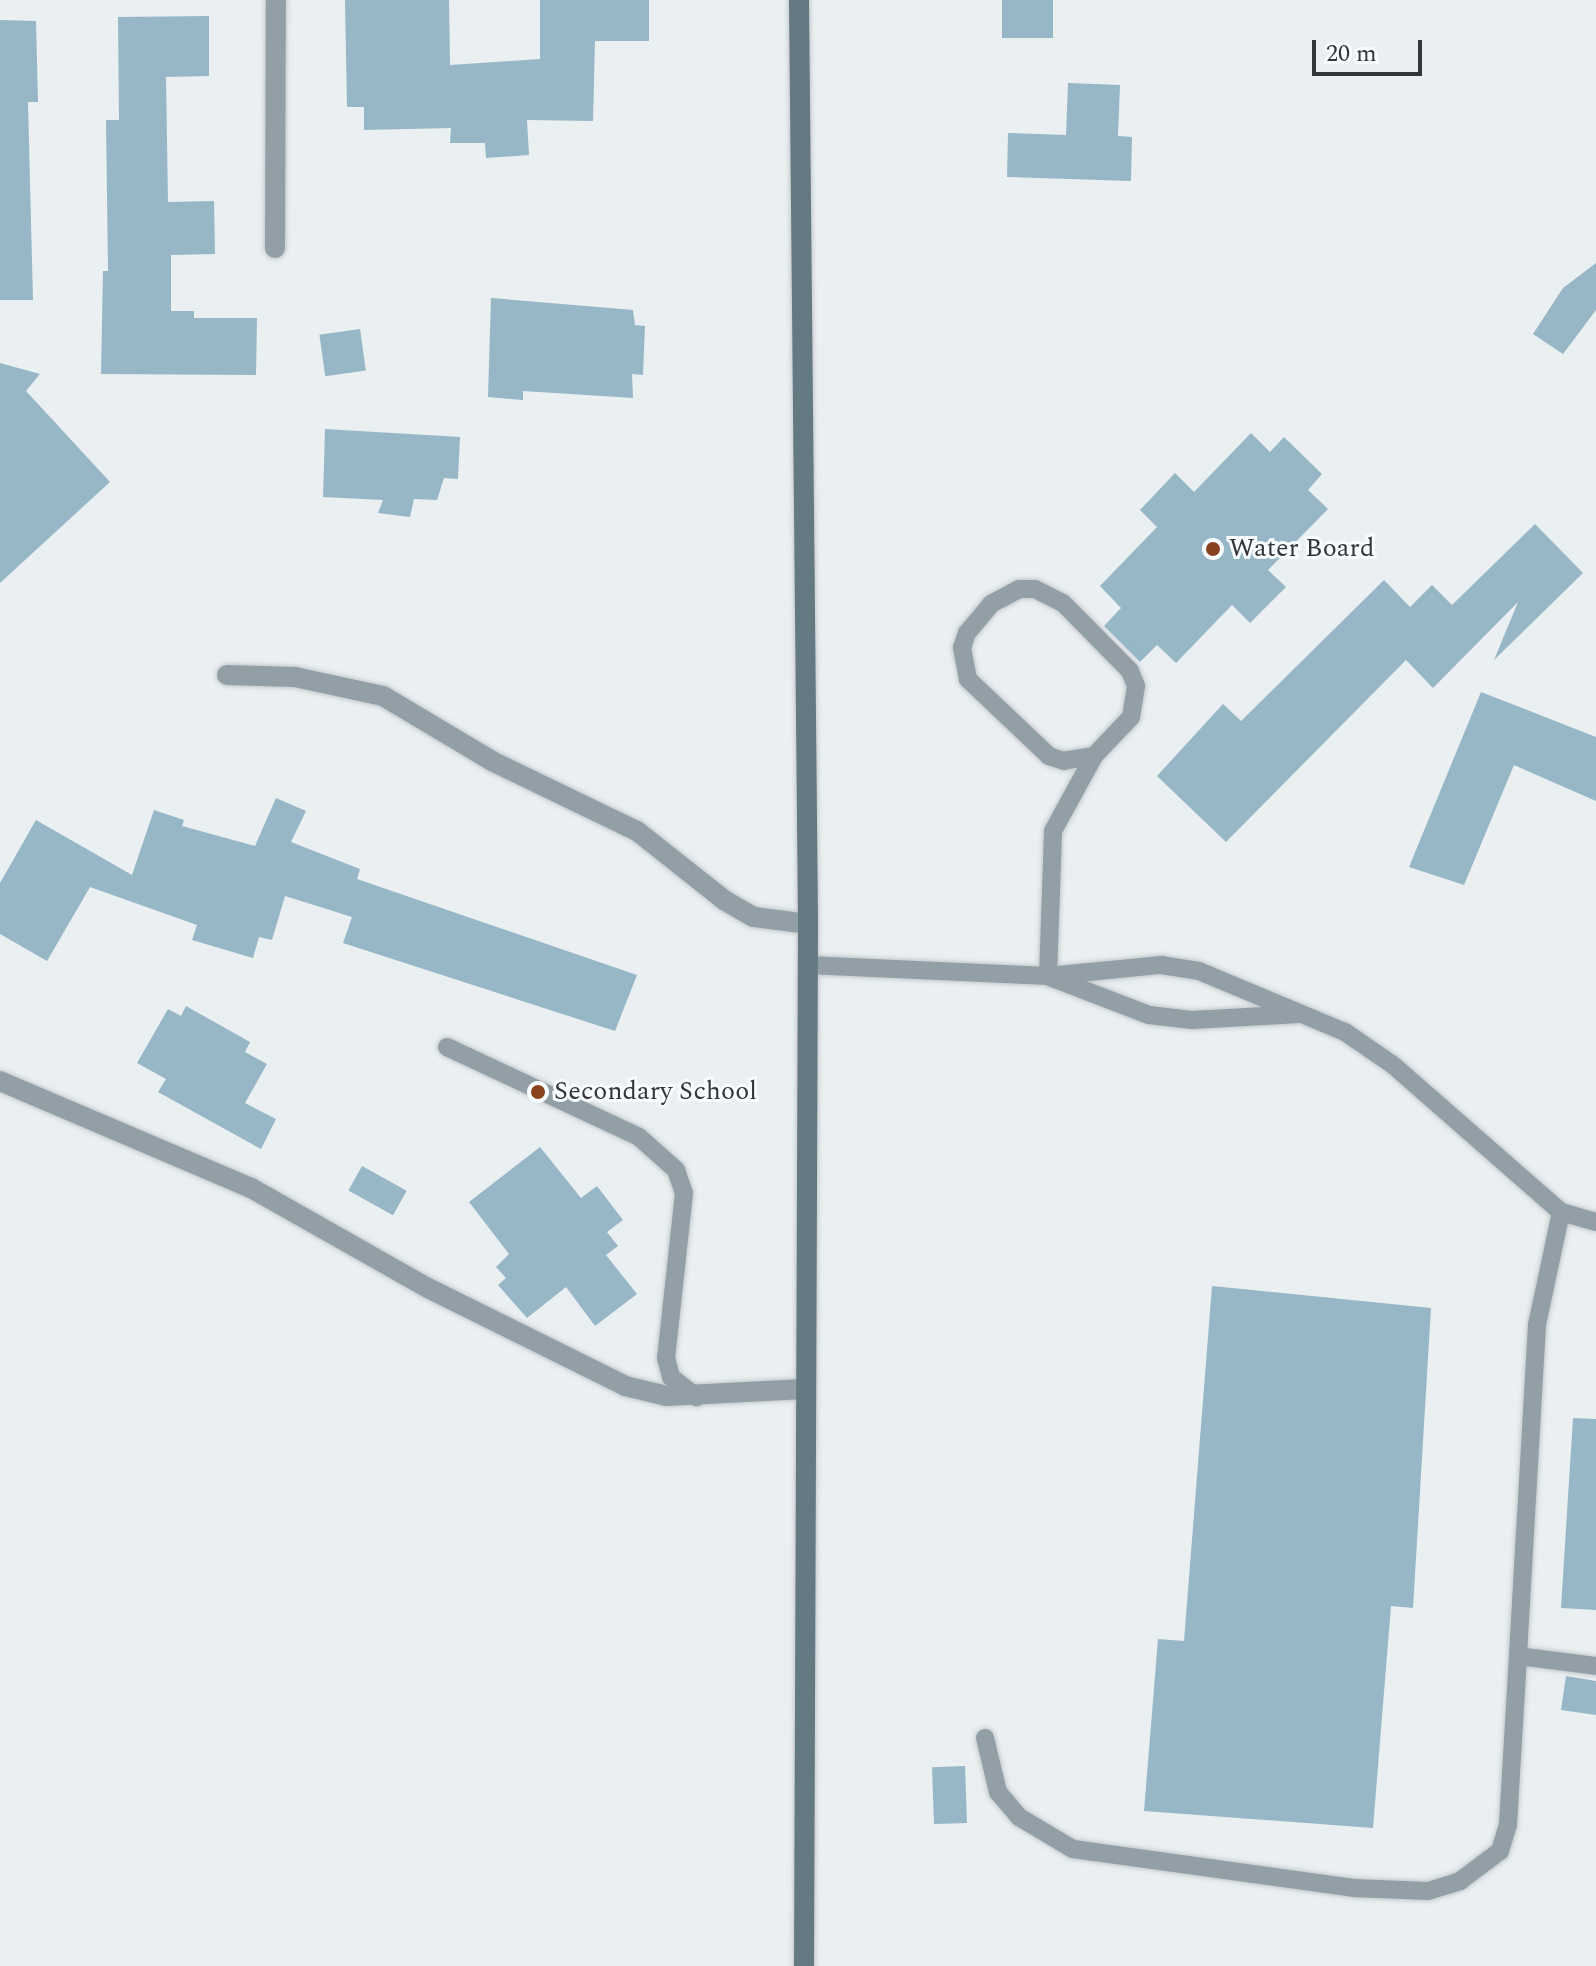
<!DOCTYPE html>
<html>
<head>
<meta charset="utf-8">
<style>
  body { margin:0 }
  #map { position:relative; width:1596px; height:1966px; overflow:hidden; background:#eaeff2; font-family:Spectral,serif }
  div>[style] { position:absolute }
  .building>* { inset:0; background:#97b6c6; transform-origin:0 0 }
  .roads { filter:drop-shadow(0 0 2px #c5cacc) drop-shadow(0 0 2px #c5cacc) }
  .service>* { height:18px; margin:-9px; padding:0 9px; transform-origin:9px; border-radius:9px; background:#929fa6 }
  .minor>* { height:20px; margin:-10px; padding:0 10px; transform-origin:10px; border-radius:10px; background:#929fa6 }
  .secondary>* { height:20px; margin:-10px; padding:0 10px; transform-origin:10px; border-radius:10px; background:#657983 }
  .dots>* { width:22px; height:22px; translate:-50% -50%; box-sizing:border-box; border:4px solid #f8fdff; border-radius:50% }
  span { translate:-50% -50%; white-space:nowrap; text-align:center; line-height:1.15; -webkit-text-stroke:6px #f8fdff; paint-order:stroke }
  .poi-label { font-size:26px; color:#333536 }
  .left { translate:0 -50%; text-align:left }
  .scale { position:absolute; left:1312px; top:40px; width:110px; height:36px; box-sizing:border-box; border:4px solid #333536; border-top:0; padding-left:10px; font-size:24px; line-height:28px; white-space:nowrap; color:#333536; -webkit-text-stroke:6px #f8fdff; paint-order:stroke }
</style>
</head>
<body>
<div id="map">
  <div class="building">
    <i style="clip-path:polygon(345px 0,449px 0,450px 65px,540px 59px,540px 0,649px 0,649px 41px,595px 41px,593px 121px,527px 120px,529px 155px,486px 158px,485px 143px,450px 143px,451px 128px,364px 130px,364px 107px,347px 107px)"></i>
    <i style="left:1002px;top:0;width:51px;height:38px"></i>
    <i style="clip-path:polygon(209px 16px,209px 76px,166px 77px,168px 202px,214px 201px,215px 254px,171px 255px,171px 311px,194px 311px,194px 318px,257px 318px,256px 375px,101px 374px,103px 271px,108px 271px,106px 120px,119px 120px,118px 17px)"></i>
    <i style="clip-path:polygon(0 20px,36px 21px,38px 102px,28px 102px,33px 300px,0 300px)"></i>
    <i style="clip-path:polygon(1068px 83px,1120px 85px,1118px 136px,1132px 137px,1131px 181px,1007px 177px,1008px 133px,1066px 135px)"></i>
    <i style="clip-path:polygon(1596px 263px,1596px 310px,1563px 354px,1533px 334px,1563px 288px)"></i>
    <i style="clip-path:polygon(491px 298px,633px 310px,635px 325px,645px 326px,643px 375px,632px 374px,633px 398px,523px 391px,523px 400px,488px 397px)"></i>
    <i style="left:360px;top:329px;width:42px;height:41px;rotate:82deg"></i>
    <i style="clip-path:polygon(0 363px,40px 374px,26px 391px,110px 482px,0 583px)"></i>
    <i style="clip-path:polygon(325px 429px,460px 437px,458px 479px,444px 478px,437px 500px,414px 499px,410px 517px,378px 513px,383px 500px,323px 497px)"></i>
    <i style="clip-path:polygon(1251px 433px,1270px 452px,1284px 437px,1322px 474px,1308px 490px,1328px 509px,1268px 570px,1286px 587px,1250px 623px,1232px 605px,1176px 663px,1157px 645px,1140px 662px,1104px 626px,1121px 608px,1100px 586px,1157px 527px,1140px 510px,1175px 473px,1194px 492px)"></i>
    <i style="clip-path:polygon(1535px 524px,1583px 573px,1494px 660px,1518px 602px,1433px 688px,1406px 660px,1226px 842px,1157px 776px,1223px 704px,1241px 721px,1384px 580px,1410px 607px,1432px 585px,1452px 605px)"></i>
    <i style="clip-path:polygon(1481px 692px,1596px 737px,1596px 801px,1514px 765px,1464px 885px,1409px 867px)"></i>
    <i style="clip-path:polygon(276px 798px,306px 811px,291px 842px,360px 869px,357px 879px,637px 975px,615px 1031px,343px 943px,352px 917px,285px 896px,272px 940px,259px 937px,253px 958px,192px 940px,197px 925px,90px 887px,47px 961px,0 934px,0 883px,36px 820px,132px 875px,154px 810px,184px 820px,182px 826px,255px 846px)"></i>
    <i style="clip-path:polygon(186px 1006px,250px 1042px,245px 1052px,267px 1064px,245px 1103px,276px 1119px,261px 1149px,158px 1092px,166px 1079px,137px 1063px,168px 1009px,181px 1016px)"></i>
    <i style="clip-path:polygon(540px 1147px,581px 1198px,597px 1186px,623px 1220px,607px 1232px,618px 1246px,606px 1255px,637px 1294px,595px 1326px,566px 1287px,527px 1318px,498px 1285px,506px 1278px,496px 1267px,509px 1254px,469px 1202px)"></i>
    <i style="left:362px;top:1166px;width:51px;height:28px;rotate:29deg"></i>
    <i style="clip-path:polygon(1212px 1286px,1431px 1308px,1413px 1608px,1391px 1606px,1373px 1828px,1144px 1811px,1158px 1639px,1184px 1641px)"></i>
    <i style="clip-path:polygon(1573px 1418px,1596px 1419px,1596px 1610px,1561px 1608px)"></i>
    <i style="clip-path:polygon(1566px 1676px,1596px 1681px,1596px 1715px,1561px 1710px)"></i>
    <i style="left:965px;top:1766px;width:57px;height:33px;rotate:88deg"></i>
  </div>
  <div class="roads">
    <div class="service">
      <i style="left:1019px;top:589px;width:16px"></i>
      <i style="left:1035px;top:589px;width:31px;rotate:27deg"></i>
      <i style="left:1063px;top:603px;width:95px;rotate:45.4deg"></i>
      <i style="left:1130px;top:671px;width:16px;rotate:68deg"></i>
      <i style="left:1136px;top:686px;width:31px;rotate:99deg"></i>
      <i style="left:1131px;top:717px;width:54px;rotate:133.5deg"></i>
      <i style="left:1094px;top:756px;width:30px;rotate:171deg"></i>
      <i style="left:1064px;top:761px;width:16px;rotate:-162deg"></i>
      <i style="left:1049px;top:756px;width:112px;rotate:-136.5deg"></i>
      <i style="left:968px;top:679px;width:32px;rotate:-101deg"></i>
      <i style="left:962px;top:648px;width:16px;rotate:-72deg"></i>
      <i style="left:967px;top:633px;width:38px;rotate:-50deg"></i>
      <i style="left:991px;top:604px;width:32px;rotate:-28deg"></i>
      <i style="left:808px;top:965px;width:240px;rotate:2.6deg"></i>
      <i style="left:1048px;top:976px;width:114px;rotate:-5.6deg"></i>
      <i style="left:1161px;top:965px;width:38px;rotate:9deg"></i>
      <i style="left:1199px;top:971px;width:158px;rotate:22.7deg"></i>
      <i style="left:1345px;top:1032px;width:58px;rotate:34.5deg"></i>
      <i style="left:1393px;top:1065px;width:223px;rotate:41.2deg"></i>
      <i style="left:1561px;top:1212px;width:36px;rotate:16deg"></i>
      <i style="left:1048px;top:976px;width:145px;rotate:-88deg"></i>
      <i style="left:1053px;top:831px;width:85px;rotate:-61.3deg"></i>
      <i style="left:1050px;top:977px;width:106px;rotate:21deg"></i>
      <i style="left:1149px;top:1015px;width:43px;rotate:6.6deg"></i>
      <i style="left:1192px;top:1020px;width:108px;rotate:-3.2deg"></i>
      <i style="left:447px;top:1047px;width:212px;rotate:25.1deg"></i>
      <i style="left:639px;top:1137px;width:50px;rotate:41.7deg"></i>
      <i style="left:676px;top:1170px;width:24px;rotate:71deg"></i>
      <i style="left:684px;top:1193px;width:166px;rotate:96.2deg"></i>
      <i style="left:666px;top:1358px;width:20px;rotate:75deg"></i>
      <i style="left:671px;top:1377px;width:33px;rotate:38deg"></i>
      <i style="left:1561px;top:1212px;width:116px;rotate:102deg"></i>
      <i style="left:1537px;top:1325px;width:332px;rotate:93.3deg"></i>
      <i style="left:1518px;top:1656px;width:79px;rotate:7.3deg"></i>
      <i style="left:985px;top:1738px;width:56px;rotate:76.5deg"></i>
      <i style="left:998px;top:1792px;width:33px;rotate:50deg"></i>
      <i style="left:1019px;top:1817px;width:63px;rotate:30.7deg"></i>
      <i style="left:1073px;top:1849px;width:283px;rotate:7.9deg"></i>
      <i style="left:1353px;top:1888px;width:75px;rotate:2.3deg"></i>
      <i style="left:1428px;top:1891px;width:34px;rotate:-17deg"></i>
      <i style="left:1460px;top:1881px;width:50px;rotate:-36.9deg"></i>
      <i style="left:1500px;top:1851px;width:28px;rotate:-73deg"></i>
      <i style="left:1508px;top:1824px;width:168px;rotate:-86.6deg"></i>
    </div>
    <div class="minor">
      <i style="left:275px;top:248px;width:248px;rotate:-89.8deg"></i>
      <i style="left:227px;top:675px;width:68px;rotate:1.7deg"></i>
      <i style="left:295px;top:677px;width:90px;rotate:12.2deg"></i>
      <i style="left:383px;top:696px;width:127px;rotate:30.8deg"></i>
      <i style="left:492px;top:761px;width:161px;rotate:25.8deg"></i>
      <i style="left:637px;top:831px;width:111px;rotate:38.4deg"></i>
      <i style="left:724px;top:900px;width:34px;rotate:30deg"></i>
      <i style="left:754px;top:917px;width:54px;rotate:7.4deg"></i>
      <i style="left:0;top:1081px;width:273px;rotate:23.1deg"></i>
      <i style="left:251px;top:1188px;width:203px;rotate:29.5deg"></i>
      <i style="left:428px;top:1288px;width:220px;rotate:26.4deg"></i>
      <i style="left:625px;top:1386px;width:43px;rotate:13.4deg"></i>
      <i style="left:667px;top:1396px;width:138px;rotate:-2.9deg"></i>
    </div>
    <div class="secondary">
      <i style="left:799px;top:0;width:924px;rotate:89.44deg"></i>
      <i style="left:808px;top:924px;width:1042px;rotate:90.22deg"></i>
    </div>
  </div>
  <div class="dots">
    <i style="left:1213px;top:549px;background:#89421e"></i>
    <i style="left:538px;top:1092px;background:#89421e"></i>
  </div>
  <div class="poi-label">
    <span class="left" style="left:1229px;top:549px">Water Board</span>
    <span class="left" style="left:554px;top:1092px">Secondary School</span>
  </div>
  <div class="scale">20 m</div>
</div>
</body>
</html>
